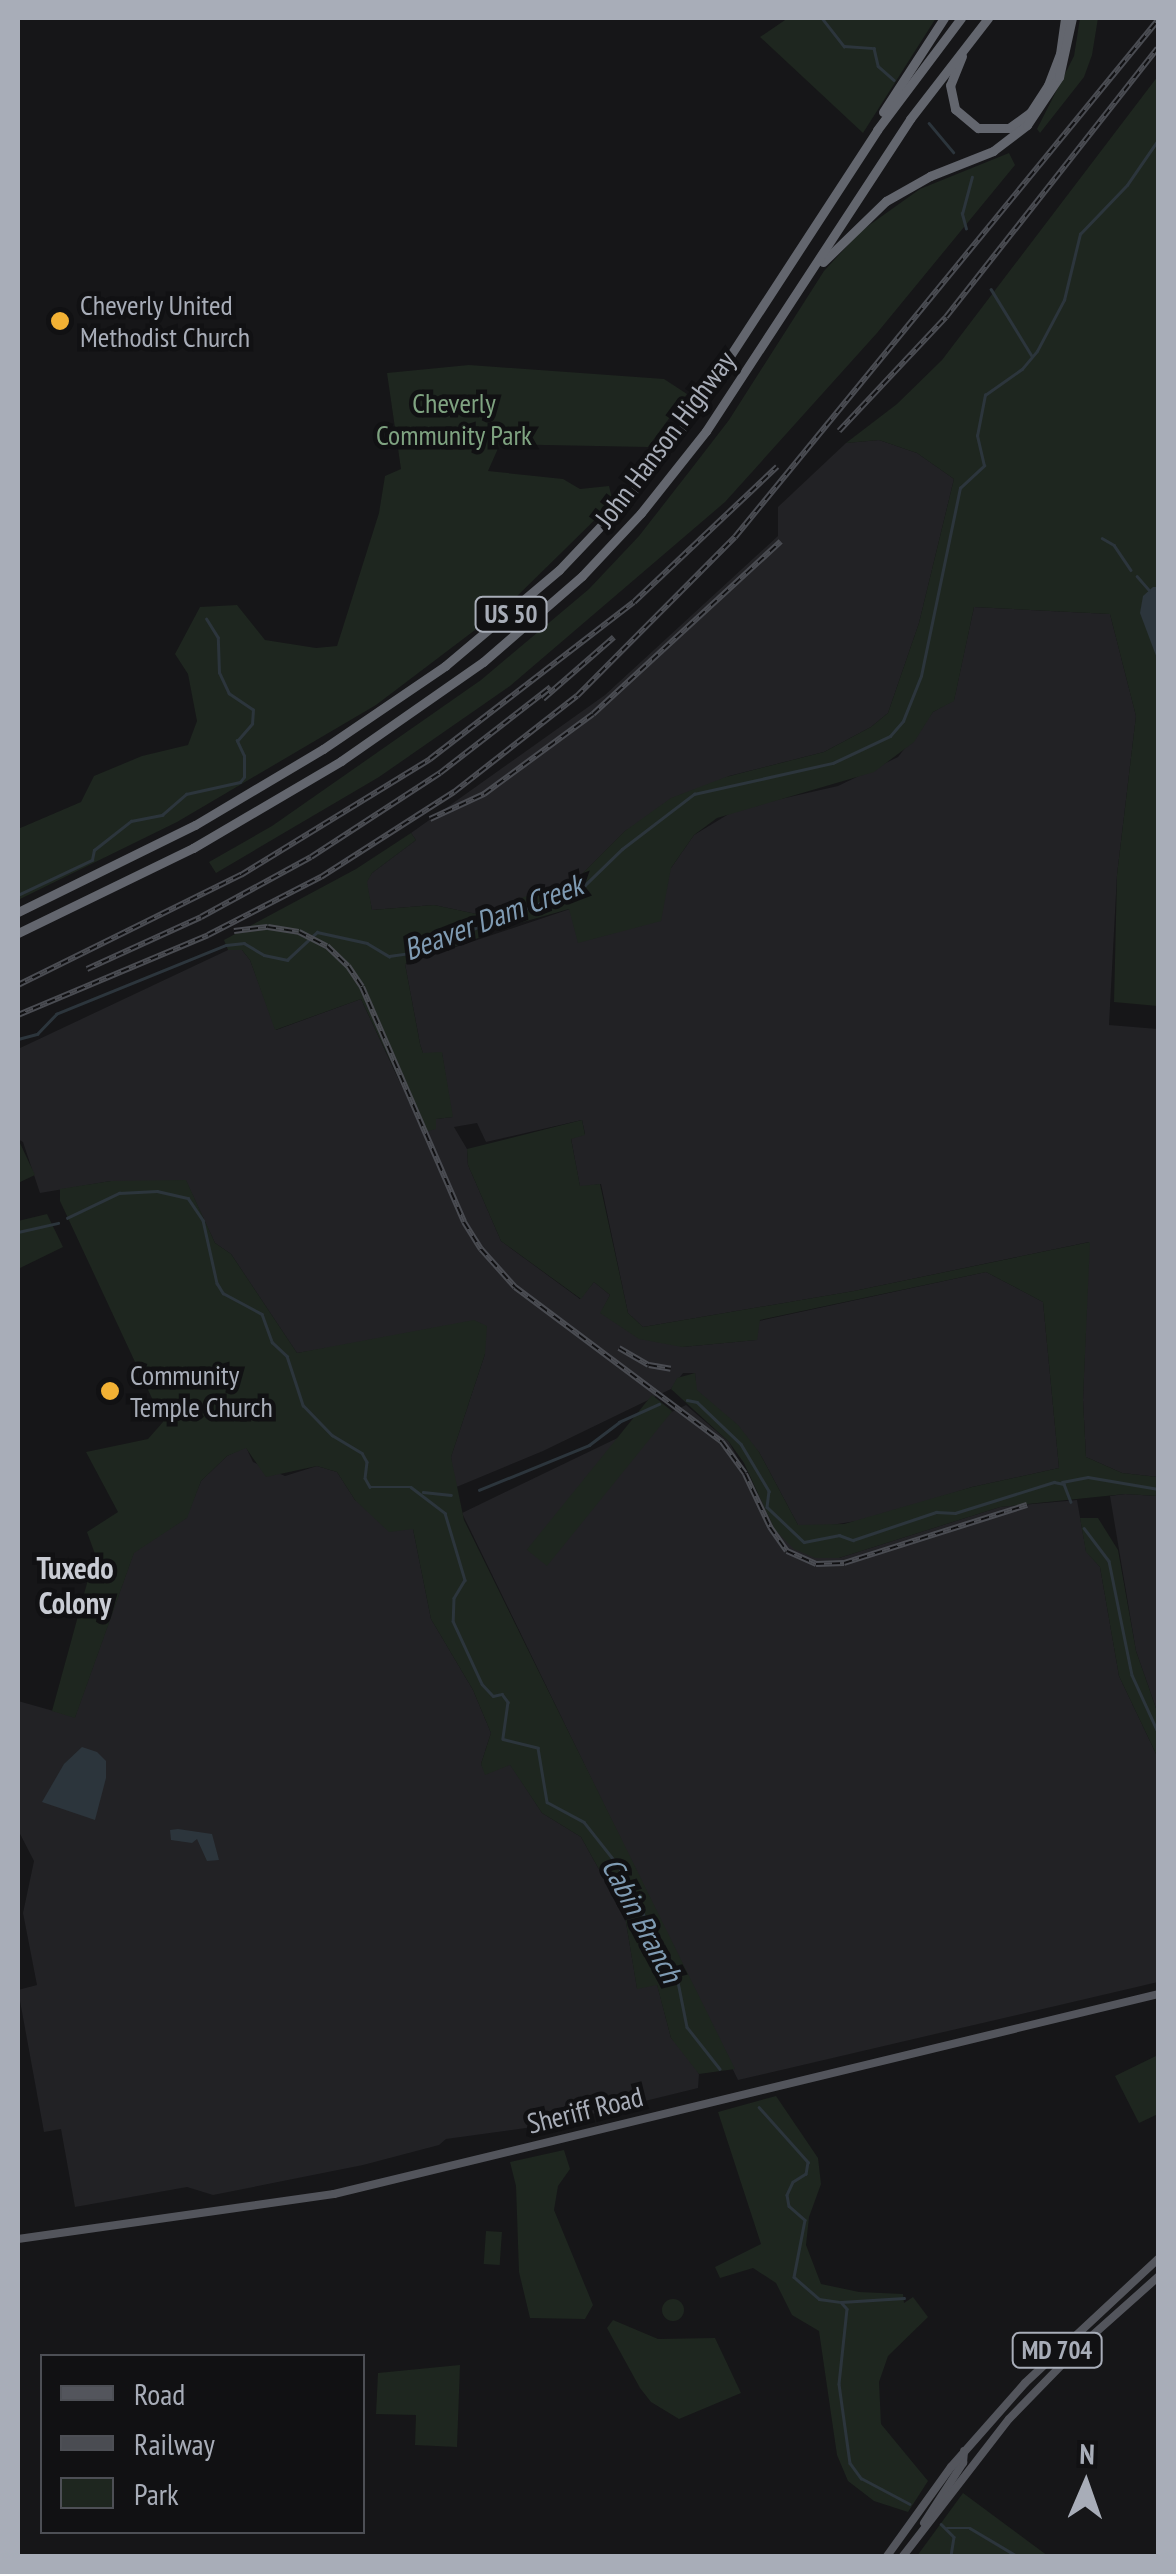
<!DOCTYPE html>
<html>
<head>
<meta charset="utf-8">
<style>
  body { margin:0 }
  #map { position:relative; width:1176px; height:2574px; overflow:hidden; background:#161618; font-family:"PT Sans Narrow",sans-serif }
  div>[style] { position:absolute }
  .built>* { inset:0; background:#222225 }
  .green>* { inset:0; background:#1e261f; transform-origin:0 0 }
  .round { border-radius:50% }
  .water>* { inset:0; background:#2c353c }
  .stream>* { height:2.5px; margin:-1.25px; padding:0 1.25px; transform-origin:1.25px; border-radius:1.25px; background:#2c353c }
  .major>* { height:8px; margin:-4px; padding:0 4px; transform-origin:4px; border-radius:4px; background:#53555c }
  .highway>* { height:9px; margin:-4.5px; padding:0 4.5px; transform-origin:4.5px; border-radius:4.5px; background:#63666e }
  .rail>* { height:6px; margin-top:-3px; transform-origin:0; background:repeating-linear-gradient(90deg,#111113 0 8px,#4a4c52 0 16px); box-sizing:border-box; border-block:2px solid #4a4c52 }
  .dots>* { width:28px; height:28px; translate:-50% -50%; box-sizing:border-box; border:5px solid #111113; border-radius:50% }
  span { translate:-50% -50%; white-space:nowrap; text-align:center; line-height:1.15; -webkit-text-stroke:9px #111113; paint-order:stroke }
  .shield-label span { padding:2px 8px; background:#111113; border:2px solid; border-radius:8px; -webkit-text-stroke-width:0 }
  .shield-label { font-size:25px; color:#a8adb8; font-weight:700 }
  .poi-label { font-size:28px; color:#a8adb8 }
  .left { translate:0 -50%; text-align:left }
  .park-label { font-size:28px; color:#7fa381 }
  .street-label { font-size:28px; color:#a8adb8 }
  .water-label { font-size:30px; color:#7f9bb3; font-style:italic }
  .neighbourhood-label { font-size:30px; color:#c9ccd4; font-weight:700 }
  .frame { position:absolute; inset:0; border:20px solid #a8adb8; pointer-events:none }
  .legend { position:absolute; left:40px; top:2354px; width:325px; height:180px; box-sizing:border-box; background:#111113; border:2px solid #4d4f55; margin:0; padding:12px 18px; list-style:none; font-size:30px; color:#a8adb8 }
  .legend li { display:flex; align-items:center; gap:20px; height:50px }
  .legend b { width:50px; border:2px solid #4d4f55 }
  .north { position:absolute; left:1036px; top:2434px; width:100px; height:100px; -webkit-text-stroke:8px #111113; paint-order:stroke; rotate:2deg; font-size:28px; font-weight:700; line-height:40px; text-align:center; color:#a8adb8 }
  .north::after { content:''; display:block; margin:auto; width:35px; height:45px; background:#a8adb8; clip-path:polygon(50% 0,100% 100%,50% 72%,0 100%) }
</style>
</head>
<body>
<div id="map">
  <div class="built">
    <i style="clip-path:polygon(879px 440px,917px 453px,954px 479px,919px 623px,888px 713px,871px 727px,824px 752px,729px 776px,625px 831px,579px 877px,481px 915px,434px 905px,372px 910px,366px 882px,372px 873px,416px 840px,411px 833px,605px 695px,778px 536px,778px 507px,846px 443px)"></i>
    <i style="clip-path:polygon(974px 607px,1110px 614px,1136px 716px,1117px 875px,1109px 1025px,1158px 1029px,1158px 1477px,1122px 1473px,1086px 1457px,1083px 1400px,1089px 1242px,854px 1291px,643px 1327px,628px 1313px,601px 1184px,580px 1187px,571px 1138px,585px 1134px,582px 1120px,486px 1142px,477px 1123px,454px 1127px,467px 1149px,468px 1165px,501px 1241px,580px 1299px,594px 1282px,610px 1295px,601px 1313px,682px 1347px,756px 1340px,759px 1321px,986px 1272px,1043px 1302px,1059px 1468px,972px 1487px,869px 1519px,819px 1527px,798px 1525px,759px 1452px,696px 1390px,695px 1373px,683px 1373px,671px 1389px,543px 1451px,454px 1488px,451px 1457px,485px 1354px,354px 1344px,297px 1353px,231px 1254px,215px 1243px,186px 1181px,111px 1181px,40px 1193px,23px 1142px,18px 1139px,18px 1049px,228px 950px,242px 950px,250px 960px,276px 1030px,361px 999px,423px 1132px,436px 1119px,452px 1117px,442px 1053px,423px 1053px,420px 1044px,405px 964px,570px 909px,671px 868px,694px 835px,737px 809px,838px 786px,898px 757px,933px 712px,954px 700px)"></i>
    <i style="clip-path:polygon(686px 1405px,729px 1442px,755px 1491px,839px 1558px,1000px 1507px,1077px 1500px,1086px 1551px,1100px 1567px,1119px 1676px,1158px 1758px,1158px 1982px,738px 2080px,462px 1513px)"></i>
    <i style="clip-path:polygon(246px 1447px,253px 1462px,285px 1476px,317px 1466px,337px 1472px,355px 1500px,413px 1529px,431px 1619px,473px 1690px,491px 1733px,481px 1764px,486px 1774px,510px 1764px,542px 1813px,581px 1837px,625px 1916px,637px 1988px,657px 1984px,671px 2038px,690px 2057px,699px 2074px,698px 2088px,547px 2125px,446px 2139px,439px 2145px,363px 2165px,213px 2195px,187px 2187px,75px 2207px,61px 2129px,44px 2132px,18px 1990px,37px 1985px,23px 1913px,34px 1861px,18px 1830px,18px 1701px,75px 1717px,134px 1552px,186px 1518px,201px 1481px,227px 1456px)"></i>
    <i style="clip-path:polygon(1125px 1494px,1158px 1496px,1158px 1714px,1136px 1651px,1110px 1496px)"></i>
  </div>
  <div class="green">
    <i style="clip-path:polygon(788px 18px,936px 18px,863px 133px,760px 37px)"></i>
    <i style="clip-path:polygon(1080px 18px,1098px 18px,1092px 55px,1084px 77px,1040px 133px,1037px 129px,1074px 56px)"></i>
    <i style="clip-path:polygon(1158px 76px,1158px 1006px,1114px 1002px,1117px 875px,1136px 716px,1110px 614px,974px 607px,954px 701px,933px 712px,914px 742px,874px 772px,717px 818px,694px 835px,671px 868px,661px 921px,578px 943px,569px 909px,502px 928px,497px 907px,579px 877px,625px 831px,671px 798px,726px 777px,824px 752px,871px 727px,888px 713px,919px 623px,954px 479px,917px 453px,879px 440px,846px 443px,897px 404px,942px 360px)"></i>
    <i style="clip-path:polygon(1009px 153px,1015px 165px,877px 333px,725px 502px,510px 686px,379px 777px,216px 873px,209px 862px,272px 826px,481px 680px,589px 589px,639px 536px,692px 468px,729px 420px,824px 271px,861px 231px,920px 189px)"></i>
    <i style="clip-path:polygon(469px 365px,664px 379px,687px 394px,648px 447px,500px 444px,488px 471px,563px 479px,580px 489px,609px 486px,613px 502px,508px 605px,376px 705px,177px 822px,18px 900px,18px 829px,81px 802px,94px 776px,142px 756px,188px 745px,197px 721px,188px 674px,175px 654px,200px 607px,237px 605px,265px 640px,316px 648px,337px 646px,379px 513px,385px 476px,401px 469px,387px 373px)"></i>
    <i style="clip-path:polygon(411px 833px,416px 840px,372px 873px,367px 882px,372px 910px,434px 905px,481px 915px,484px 936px,405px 964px,420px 1044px,423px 1053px,442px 1052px,453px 1117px,436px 1119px,436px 1129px,424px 1132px,361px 999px,275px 1030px,250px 960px,242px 950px,228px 950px,224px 940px,356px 869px)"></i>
    <i style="clip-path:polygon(582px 1120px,585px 1135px,571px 1139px,580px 1186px,600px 1184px,628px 1313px,643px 1327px,854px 1291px,1090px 1242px,1083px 1400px,1086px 1457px,1122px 1473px,1158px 1477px,1158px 1496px,1125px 1494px,1000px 1507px,839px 1558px,815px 1558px,794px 1549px,775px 1530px,744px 1463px,729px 1442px,671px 1389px,677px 1378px,695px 1373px,697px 1390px,738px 1425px,759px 1452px,798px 1525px,844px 1524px,972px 1487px,1059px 1468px,1043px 1302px,986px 1272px,760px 1320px,757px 1340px,682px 1347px,639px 1339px,600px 1313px,610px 1295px,594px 1282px,581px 1299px,501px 1241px,468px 1165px,467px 1149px)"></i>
    <i style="clip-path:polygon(18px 1139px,35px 1175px,18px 1183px)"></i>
    <i style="clip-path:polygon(186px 1180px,215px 1243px,231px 1254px,297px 1353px,474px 1320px,487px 1326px,485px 1354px,451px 1457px,464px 1520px,735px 2069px,699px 2074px,671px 2038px,657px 1985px,637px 1989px,625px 1916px,581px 1837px,542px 1813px,510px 1765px,485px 1775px,481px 1764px,491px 1733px,473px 1690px,431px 1619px,413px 1529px,389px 1532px,355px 1500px,337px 1472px,317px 1466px,266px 1477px,246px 1448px,227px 1456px,201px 1481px,187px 1518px,134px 1553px,75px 1718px,52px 1711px,95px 1554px,87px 1532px,118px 1512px,86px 1452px,148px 1439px,163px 1422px,60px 1201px,60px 1189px,111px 1181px)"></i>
    <i style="clip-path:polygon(47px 1214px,63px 1247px,18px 1269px,18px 1221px)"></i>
    <i style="left:652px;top:1395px;width:26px;height:199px;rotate:39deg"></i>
    <i style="clip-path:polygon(1080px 1518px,1098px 1518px,1118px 1550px,1136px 1651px,1158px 1714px,1158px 1758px,1119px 1676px,1100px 1567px,1086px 1552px)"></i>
    <i style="clip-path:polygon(1158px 2055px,1158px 2114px,1139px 2123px,1115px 2076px)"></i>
    <i style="clip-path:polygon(776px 2096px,818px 2158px,821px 2184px,809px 2217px,806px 2245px,821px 2284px,859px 2292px,903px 2294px,904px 2303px,913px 2297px,928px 2317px,888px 2356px,879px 2382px,881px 2424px,928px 2481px,908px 2512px,874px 2501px,848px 2481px,837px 2455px,819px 2331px,792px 2315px,776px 2283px,753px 2268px,720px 2278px,715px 2267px,761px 2244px,718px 2112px)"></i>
    <i style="clip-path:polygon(564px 2150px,570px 2169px,558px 2186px,554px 2210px,593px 2305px,585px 2319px,530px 2318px,519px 2272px,516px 2186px,510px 2162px)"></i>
    <i style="left:486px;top:2231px;width:16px;height:33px;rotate:4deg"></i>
    <i class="round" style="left:662px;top:2299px;width:22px;height:22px"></i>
    <i style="clip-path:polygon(613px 2320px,658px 2339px,715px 2338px,741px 2393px,679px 2419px,651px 2402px,640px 2388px,607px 2328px)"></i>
    <i style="clip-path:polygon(460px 2365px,457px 2447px,415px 2445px,416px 2415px,376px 2414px,378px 2373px)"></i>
    <i style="clip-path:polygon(963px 2493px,1048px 2556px,917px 2556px)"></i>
  </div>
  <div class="water">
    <i style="clip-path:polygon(1153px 587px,1158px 587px,1158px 661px,1140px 613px,1143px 596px)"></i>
    <i style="clip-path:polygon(82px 1747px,97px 1752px,106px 1761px,106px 1778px,95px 1820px,42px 1802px,64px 1764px)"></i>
    <i style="clip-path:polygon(178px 1829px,212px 1834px,219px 1860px,207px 1861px,197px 1839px,192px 1843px,171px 1840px,170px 1830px)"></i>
  </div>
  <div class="stream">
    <i style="left:822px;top:18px;width:36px;rotate:52deg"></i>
    <i style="left:844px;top:46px;width:30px;rotate:4deg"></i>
    <i style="left:874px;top:48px;width:18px;rotate:77deg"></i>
    <i style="left:878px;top:66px;width:21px;rotate:41deg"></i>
    <i style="left:929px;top:123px;width:38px;rotate:50deg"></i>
    <i style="left:966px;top:229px;width:16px;rotate:-105deg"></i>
    <i style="left:962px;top:214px;width:38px;rotate:-75deg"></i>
    <i style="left:991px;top:289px;width:79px;rotate:58.5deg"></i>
    <i style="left:1102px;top:538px;width:14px;rotate:30deg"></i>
    <i style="left:1114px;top:545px;width:30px;rotate:56deg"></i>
    <i style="left:1137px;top:576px;width:18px;rotate:49deg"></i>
    <i style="left:18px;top:895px;width:82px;rotate:-25.3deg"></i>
    <i style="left:92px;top:860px;width:10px;rotate:-79deg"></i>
    <i style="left:94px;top:850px;width:47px;rotate:-38.1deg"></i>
    <i style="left:131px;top:821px;width:32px;rotate:-11deg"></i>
    <i style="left:162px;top:815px;width:32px;rotate:-41deg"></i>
    <i style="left:186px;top:794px;width:55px;rotate:-12.5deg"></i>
    <i style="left:240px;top:782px;width:6px;rotate:-51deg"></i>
    <i style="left:244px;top:777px;width:21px;rotate:-90deg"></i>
    <i style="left:244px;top:756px;width:17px;rotate:-115deg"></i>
    <i style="left:237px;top:741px;width:23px;rotate:-49deg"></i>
    <i style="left:252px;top:724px;width:14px;rotate:-86deg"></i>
    <i style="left:253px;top:710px;width:29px;rotate:-146deg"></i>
    <i style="left:229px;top:694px;width:23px;rotate:-115deg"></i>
    <i style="left:219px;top:673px;width:35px;rotate:-92deg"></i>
    <i style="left:218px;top:638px;width:22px;rotate:-122deg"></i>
    <i style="left:18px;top:1039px;width:20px;rotate:-15deg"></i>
    <i style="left:37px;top:1034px;width:28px;rotate:-46deg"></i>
    <i style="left:56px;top:1014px;width:183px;rotate:-22.1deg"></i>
    <i style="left:226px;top:945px;width:18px;rotate:-6deg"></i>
    <i style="left:244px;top:943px;width:23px;rotate:31deg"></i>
    <i style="left:264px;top:955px;width:24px;rotate:12deg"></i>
    <i style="left:287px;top:960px;width:41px;rotate:-43deg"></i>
    <i style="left:317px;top:932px;width:51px;rotate:12.4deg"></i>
    <i style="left:367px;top:943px;width:26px;rotate:31deg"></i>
    <i style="left:389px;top:956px;width:22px;rotate:-8deg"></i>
    <i style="left:411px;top:953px;width:186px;rotate:-21.2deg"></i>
    <i style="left:584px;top:886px;width:53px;rotate:-44.2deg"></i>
    <i style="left:622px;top:849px;width:91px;rotate:-37.4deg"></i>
    <i style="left:694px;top:794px;width:142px;rotate:-12.6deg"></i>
    <i style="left:833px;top:763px;width:63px;rotate:-25.3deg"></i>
    <i style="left:890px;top:736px;width:20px;rotate:-49deg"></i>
    <i style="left:903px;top:721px;width:48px;rotate:-68.2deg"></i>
    <i style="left:921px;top:676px;width:192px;rotate:-78.3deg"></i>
    <i style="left:960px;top:488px;width:33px;rotate:-43deg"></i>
    <i style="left:984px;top:466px;width:31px;rotate:-103deg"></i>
    <i style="left:977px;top:436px;width:42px;rotate:-79deg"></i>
    <i style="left:985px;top:395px;width:45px;rotate:-35.1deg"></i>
    <i style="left:1022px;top:369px;width:23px;rotate:-50deg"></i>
    <i style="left:1037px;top:351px;width:58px;rotate:-62.1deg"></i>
    <i style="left:1064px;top:300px;width:68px;rotate:-76.4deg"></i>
    <i style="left:1080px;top:234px;width:68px;rotate:-46.2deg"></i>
    <i style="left:1127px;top:185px;width:55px;rotate:-55.4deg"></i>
    <i style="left:67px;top:1218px;width:58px;rotate:-25.7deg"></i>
    <i style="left:119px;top:1193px;width:38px;rotate:-3deg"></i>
    <i style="left:157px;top:1191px;width:32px;rotate:13deg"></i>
    <i style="left:188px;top:1198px;width:27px;rotate:56deg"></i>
    <i style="left:203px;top:1220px;width:65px;rotate:77.5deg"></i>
    <i style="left:217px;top:1283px;width:12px;rotate:59deg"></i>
    <i style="left:223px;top:1293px;width:44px;rotate:28.3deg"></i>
    <i style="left:262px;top:1314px;width:30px;rotate:70deg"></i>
    <i style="left:272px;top:1342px;width:21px;rotate:43deg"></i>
    <i style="left:287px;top:1356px;width:52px;rotate:71.9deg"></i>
    <i style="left:303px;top:1405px;width:42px;rotate:46deg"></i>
    <i style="left:332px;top:1435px;width:35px;rotate:31deg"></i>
    <i style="left:362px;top:1453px;width:10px;rotate:61deg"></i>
    <i style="left:367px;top:1462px;width:16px;rotate:97deg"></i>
    <i style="left:365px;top:1478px;width:10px;rotate:61deg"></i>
    <i style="left:370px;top:1487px;width:41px"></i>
    <i style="left:411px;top:1487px;width:43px;rotate:37.4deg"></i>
    <i style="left:445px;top:1513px;width:70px;rotate:73.4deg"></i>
    <i style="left:465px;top:1580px;width:21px;rotate:121deg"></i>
    <i style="left:454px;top:1598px;width:23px;rotate:92deg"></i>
    <i style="left:453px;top:1621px;width:69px;rotate:65.3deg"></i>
    <i style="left:482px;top:1684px;width:16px;rotate:47deg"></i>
    <i style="left:493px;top:1696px;width:9px;rotate:-13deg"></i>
    <i style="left:502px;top:1694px;width:10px;rotate:53deg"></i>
    <i style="left:508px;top:1702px;width:37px;rotate:98deg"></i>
    <i style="left:503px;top:1739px;width:36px;rotate:14deg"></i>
    <i style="left:538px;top:1748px;width:55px;rotate:80.5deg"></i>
    <i style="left:547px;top:1802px;width:42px;rotate:28.4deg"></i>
    <i style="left:584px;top:1822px;width:55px;rotate:51.7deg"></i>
    <i style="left:618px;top:1865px;width:51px;rotate:61.9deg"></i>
    <i style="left:642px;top:1910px;width:37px;rotate:71deg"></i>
    <i style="left:654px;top:1945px;width:44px;rotate:57deg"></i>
    <i style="left:678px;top:1982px;width:46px;rotate:78.7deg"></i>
    <i style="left:687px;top:2027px;width:53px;rotate:51.8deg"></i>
    <i style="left:18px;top:1232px;width:41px;rotate:-12.7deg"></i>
    <i style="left:687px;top:1400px;width:10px;rotate:11deg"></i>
    <i style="left:697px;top:1402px;width:61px;rotate:43.7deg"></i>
    <i style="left:741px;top:1444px;width:55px;rotate:59.2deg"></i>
    <i style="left:769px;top:1491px;width:16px;rotate:97deg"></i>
    <i style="left:767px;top:1507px;width:51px;rotate:43.4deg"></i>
    <i style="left:804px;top:1542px;width:36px;rotate:-11deg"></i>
    <i style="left:839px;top:1535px;width:15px;rotate:20deg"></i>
    <i style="left:853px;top:1540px;width:88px;rotate:-18.6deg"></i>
    <i style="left:936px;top:1512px;width:19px;rotate:3deg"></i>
    <i style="left:955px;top:1513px;width:104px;rotate:-17.4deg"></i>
    <i style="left:1054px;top:1482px;width:10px;rotate:11deg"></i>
    <i style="left:1064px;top:1484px;width:19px;rotate:69deg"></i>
    <i style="left:1062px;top:1482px;width:26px;rotate:-11deg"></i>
    <i style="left:1088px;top:1477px;width:71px;rotate:9.7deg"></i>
    <i style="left:479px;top:1490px;width:119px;rotate:-22.2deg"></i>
    <i style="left:589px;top:1445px;width:38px;rotate:-37deg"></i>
    <i style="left:619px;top:1422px;width:44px;rotate:-24.2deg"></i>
    <i style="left:423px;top:1492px;width:28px;rotate:6deg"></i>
    <i style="left:1084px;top:1528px;width:41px;rotate:52.9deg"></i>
    <i style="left:1109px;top:1561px;width:116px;rotate:78.6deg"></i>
    <i style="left:1132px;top:1675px;width:63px;rotate:65.5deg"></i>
    <i style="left:759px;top:2107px;width:74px;rotate:48.3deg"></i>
    <i style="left:808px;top:2162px;width:12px;rotate:99deg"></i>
    <i style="left:806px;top:2174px;width:15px;rotate:148deg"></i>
    <i style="left:793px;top:2182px;width:14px;rotate:115deg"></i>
    <i style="left:787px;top:2195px;width:11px;rotate:80deg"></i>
    <i style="left:789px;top:2206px;width:21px;rotate:41deg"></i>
    <i style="left:805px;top:2220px;width:58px;rotate:100.9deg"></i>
    <i style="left:794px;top:2277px;width:33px;rotate:41deg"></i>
    <i style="left:819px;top:2299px;width:22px;rotate:8deg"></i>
    <i style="left:841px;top:2302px;width:9px;rotate:49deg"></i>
    <i style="left:847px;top:2309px;width:75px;rotate:96.1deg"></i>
    <i style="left:839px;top:2384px;width:80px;rotate:82.1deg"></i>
    <i style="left:850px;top:2463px;width:19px;rotate:54deg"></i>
    <i style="left:861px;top:2478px;width:55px;rotate:28deg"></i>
    <i style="left:841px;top:2302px;width:63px;rotate:-3.6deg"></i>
    <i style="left:941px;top:2524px;width:18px;rotate:45deg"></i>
    <i style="left:954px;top:2537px;width:19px;rotate:99deg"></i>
    <i style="left:947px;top:2528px;width:23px"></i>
    <i style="left:970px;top:2528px;width:55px;rotate:30.8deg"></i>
  </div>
  <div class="major">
    <i style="left:18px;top:2239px;width:319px;rotate:-8.1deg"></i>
    <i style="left:334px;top:2194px;width:848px;rotate:-13.64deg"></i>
    <i style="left:924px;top:2523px;width:72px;rotate:-57deg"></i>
    <i style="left:963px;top:2463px;width:12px;rotate:-85deg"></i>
    <i style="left:887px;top:2556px;width:110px;rotate:-54.3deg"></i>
    <i style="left:951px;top:2467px;width:112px;rotate:-48.6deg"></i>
    <i style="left:1025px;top:2383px;width:182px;rotate:-43deg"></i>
    <i style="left:903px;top:2556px;width:173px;rotate:-52.3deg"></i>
    <i style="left:1009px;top:2419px;width:96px;rotate:-45.8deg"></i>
    <i style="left:1076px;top:2350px;width:110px;rotate:-41.7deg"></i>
  </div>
  <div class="highway">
    <i style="left:962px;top:56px;width:31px;rotate:112deg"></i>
    <i style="left:950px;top:85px;width:25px;rotate:78deg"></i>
    <i style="left:955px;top:109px;width:30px;rotate:40deg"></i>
    <i style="left:978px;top:128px;width:31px"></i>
    <i style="left:1009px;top:128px;width:26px;rotate:-36deg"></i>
    <i style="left:1030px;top:113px;width:33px;rotate:-57deg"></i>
    <i style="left:1048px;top:85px;width:33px;rotate:-69deg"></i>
    <i style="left:1060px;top:54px;width:36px;rotate:-82deg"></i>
    <i style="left:883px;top:112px;width:112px;rotate:-57deg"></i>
    <i style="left:823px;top:262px;width:88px;rotate:-44.1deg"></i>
    <i style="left:886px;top:201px;width:51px;rotate:-29.6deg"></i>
    <i style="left:930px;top:176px;width:68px;rotate:-21.6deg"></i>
    <i style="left:993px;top:151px;width:43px;rotate:-37.4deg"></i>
    <i style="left:1027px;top:125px;width:58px;rotate:-56.3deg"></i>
    <i style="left:1059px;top:77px;width:60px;rotate:-77.6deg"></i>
    <i style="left:18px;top:912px;width:197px;rotate:-26.2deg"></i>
    <i style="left:195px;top:825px;width:149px;rotate:-30.7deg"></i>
    <i style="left:323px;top:749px;width:148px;rotate:-34.2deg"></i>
    <i style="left:445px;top:666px;width:149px;rotate:-40.1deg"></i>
    <i style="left:559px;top:570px;width:108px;rotate:-46.5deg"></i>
    <i style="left:633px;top:492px;width:85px;rotate:-52.2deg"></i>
    <i style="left:685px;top:425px;width:352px;rotate:-56.9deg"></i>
    <i style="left:877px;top:130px;width:140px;rotate:-53.1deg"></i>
    <i style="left:18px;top:933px;width:195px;rotate:-25.9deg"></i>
    <i style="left:193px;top:848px;width:172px;rotate:-30.4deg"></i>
    <i style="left:341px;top:761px;width:173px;rotate:-34.9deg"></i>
    <i style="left:483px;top:662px;width:131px;rotate:-41deg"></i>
    <i style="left:582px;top:576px;width:86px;rotate:-46.9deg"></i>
    <i style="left:641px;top:513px;width:105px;rotate:-51.6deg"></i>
    <i style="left:706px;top:431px;width:373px;rotate:-56.8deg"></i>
    <i style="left:910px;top:119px;width:128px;rotate:-52.3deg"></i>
  </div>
  <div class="rail">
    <i style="left:839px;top:431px;width:156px;rotate:-46.8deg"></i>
    <i style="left:946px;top:317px;width:342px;rotate:-51.8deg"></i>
    <i style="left:543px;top:699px;width:94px;rotate:-41.1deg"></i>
    <i style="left:430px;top:819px;width:60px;rotate:-24.8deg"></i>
    <i style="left:484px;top:794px;width:135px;rotate:-36.3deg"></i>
    <i style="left:593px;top:714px;width:255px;rotate:-42.6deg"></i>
    <i style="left:234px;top:931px;width:34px;rotate:-7deg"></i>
    <i style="left:268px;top:927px;width:31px;rotate:9deg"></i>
    <i style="left:299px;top:932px;width:31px;rotate:27deg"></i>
    <i style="left:327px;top:946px;width:29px;rotate:44deg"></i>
    <i style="left:348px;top:966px;width:25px;rotate:56deg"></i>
    <i style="left:362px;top:987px;width:256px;rotate:66.5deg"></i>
    <i style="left:464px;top:1222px;width:32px;rotate:58deg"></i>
    <i style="left:481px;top:1249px;width:51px;rotate:48.2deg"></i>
    <i style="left:515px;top:1287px;width:259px;rotate:36.8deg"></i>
    <i style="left:722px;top:1442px;width:39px;rotate:54deg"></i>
    <i style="left:745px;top:1474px;width:59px;rotate:64.7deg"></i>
    <i style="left:770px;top:1527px;width:29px;rotate:55deg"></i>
    <i style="left:787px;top:1551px;width:32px;rotate:24deg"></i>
    <i style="left:816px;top:1564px;width:28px;rotate:-2deg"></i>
    <i style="left:844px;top:1563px;width:192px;rotate:-17.6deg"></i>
    <i style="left:87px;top:969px;width:125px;rotate:-24.5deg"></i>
    <i style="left:201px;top:917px;width:125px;rotate:-28.6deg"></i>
    <i style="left:311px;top:857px;width:154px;rotate:-33.1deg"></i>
    <i style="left:440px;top:773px;width:140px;rotate:-37.8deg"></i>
    <i style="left:18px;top:985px;width:249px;rotate:-26.3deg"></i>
    <i style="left:241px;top:875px;width:222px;rotate:-31.5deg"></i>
    <i style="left:430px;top:759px;width:257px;rotate:-37.6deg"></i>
    <i style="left:634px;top:602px;width:197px;rotate:-43.4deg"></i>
    <i style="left:18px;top:1015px;width:206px;rotate:-22.8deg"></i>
    <i style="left:208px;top:935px;width:127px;rotate:-27.2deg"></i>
    <i style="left:321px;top:877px;width:158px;rotate:-32.6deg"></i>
    <i style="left:454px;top:792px;width:156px;rotate:-38deg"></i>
    <i style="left:577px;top:696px;width:224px;rotate:-45.2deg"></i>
    <i style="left:735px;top:537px;width:668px;rotate:-50.71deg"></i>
    <i style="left:619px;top:1348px;width:34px;rotate:30deg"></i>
    <i style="left:649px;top:1365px;width:22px;rotate:10deg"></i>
  </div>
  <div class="dots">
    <i style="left:60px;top:321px;background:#f2b134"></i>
    <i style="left:110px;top:1391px;background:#f2b134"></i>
  </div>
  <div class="shield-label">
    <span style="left:511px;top:614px">US 50</span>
    <span style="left:1057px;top:2350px">MD 704</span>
  </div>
  <div class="poi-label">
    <span class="left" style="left:80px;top:321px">Cheverly United<br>Methodist Church</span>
    <span class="left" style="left:130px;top:1391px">Community<br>Temple Church</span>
  </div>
  <div class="park-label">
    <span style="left:454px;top:419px">Cheverly<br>Community Park</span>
  </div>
  <div class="street-label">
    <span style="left:665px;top:439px;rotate:-53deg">John Hanson Highway</span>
    <span style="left:585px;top:2110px;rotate:-14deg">Sheriff Road</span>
  </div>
  <div class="water-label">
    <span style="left:493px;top:917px;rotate:-21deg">Beaver Dam Creek</span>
    <span style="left:642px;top:1920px;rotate:62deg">Cabin Branch</span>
  </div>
  <div class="neighbourhood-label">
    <span style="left:75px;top:1585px">Tuxedo<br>Colony</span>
  </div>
  <div class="frame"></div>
  <ul class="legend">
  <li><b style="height:12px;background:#53555c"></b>Road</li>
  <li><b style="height:12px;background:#4a4c52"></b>Railway</li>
  <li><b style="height:28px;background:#1e261f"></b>Park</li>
  </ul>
  <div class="north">N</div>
</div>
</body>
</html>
